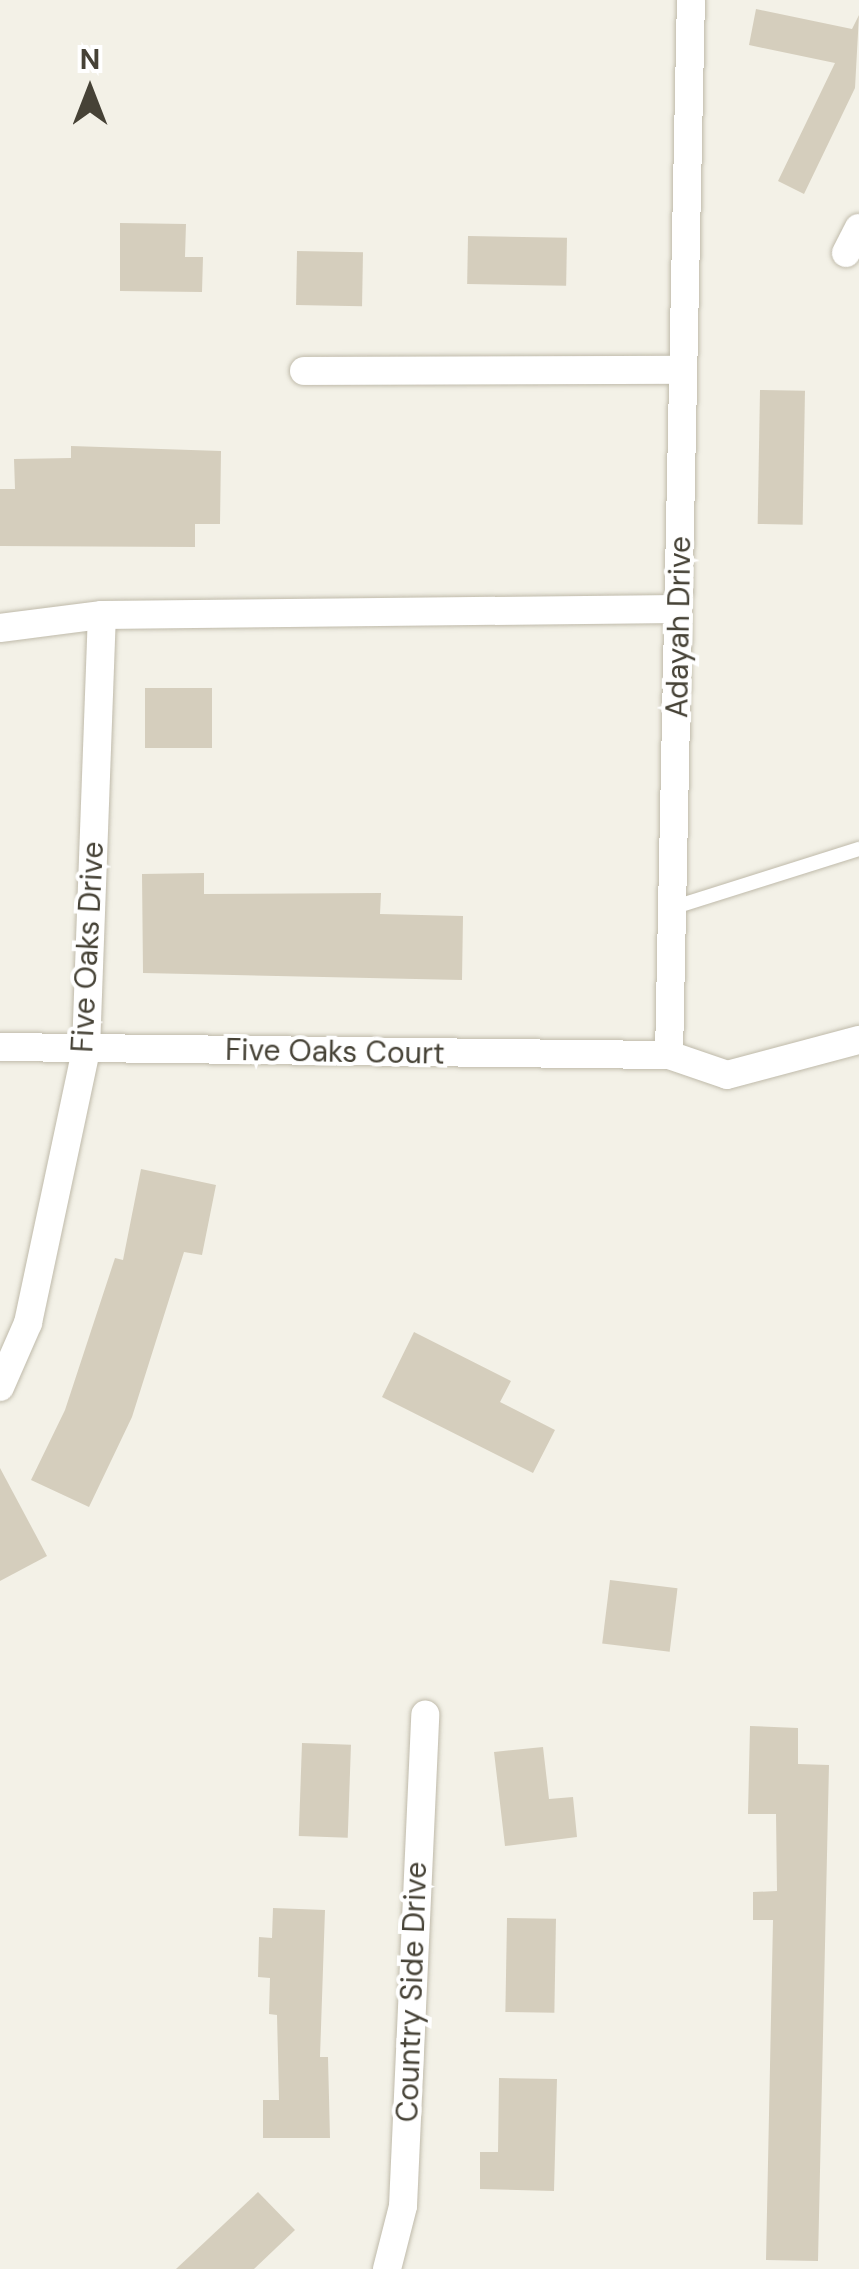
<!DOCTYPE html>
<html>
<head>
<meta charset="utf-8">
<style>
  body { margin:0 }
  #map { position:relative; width:859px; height:2269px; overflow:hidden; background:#f3f1e7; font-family:"DM Sans",sans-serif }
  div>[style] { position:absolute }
  .building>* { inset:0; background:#d5cebd; transform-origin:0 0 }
  .roads { filter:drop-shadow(0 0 2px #bfbaaa) drop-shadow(0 0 2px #bfbaaa) }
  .service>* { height:14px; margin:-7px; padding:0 7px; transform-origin:7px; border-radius:7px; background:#fff }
  .minor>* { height:28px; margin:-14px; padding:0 14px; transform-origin:14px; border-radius:14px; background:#fff }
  span { translate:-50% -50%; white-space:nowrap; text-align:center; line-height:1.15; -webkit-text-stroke:8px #fff; paint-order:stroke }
  .street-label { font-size:30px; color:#464236 }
  .north { position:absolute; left:40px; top:40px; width:100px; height:100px; -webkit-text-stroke:8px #fff; paint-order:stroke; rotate:0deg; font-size:28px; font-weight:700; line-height:40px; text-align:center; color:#464236 }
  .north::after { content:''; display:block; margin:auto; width:35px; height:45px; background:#464236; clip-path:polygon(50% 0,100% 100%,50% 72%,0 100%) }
</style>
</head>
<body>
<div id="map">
  <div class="building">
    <i style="clip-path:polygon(756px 9px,852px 29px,859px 15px,855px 88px,804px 194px,778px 181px,835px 63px,749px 45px)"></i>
    <i style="clip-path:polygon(120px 223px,186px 224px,185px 257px,203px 257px,202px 292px,120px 291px)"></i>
    <i style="left:468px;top:236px;width:99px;height:48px;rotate:1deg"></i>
    <i style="left:297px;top:251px;width:66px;height:54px;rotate:1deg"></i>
    <i style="left:760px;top:390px;width:45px;height:134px;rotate:1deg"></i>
    <i style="clip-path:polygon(71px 446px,221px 451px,220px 524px,195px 524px,195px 547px,0 546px,0 489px,15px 489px,14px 459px,71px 458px)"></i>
    <i style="left:145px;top:688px;width:67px;height:60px"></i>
    <i style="clip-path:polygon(204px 873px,204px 894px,381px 893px,380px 914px,463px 916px,462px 980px,143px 973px,142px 874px)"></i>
    <i style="clip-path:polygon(141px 1169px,216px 1185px,202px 1255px,184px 1252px,132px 1417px,89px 1507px,31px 1480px,65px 1410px,115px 1258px,123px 1260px)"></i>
    <i style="clip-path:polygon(414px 1332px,511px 1381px,500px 1402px,555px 1430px,533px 1473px,382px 1397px)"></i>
    <i style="clip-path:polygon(0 1468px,47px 1556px,0 1581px)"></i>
    <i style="left:610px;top:1580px;width:68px;height:64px;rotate:7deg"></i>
    <i style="clip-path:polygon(750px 1726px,798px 1728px,798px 1764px,829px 1765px,818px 2261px,766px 2260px,773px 1920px,753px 1920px,753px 1892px,777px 1891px,776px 1814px,748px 1814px)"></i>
    <i style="left:302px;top:1743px;width:49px;height:93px;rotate:2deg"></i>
    <i style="clip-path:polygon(543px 1747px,549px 1799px,573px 1797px,577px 1837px,505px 1846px,494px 1752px)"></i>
    <i style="clip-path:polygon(273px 1908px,325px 1910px,320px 2057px,328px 2057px,330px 2138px,263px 2138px,263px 2100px,279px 2100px,277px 2015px,269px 2014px,270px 1978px,258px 1977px,259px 1937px,272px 1938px)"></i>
    <i style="left:507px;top:1918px;width:49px;height:94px;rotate:1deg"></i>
    <i style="clip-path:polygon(499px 2078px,557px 2079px,554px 2191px,480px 2189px,480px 2152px,498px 2152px)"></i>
    <i style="clip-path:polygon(258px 2192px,295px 2230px,254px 2269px,176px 2269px)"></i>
  </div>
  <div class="roads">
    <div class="service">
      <i style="left:678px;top:906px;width:190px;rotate:-17.5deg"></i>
    </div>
    <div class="minor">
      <i style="left:846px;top:253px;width:28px;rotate:-63deg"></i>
      <i style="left:304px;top:371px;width:379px;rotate:-0.2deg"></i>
      <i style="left:0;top:628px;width:103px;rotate:-7.3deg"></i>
      <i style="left:102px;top:615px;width:576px;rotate:-0.6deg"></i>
      <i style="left:0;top:1047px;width:669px;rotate:0.69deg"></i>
      <i style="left:669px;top:1055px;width:61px;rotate:19deg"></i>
      <i style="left:727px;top:1075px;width:137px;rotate:-14.9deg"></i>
      <i style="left:669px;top:1055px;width:1055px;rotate:-88.81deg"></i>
      <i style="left:0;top:1387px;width:70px;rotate:-66.4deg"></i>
      <i style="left:28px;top:1323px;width:280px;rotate:-78deg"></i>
      <i style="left:86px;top:1049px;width:434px;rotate:-87.9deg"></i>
      <i style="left:387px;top:2269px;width:65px;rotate:-75.7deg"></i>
      <i style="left:403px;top:2206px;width:492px;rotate:-87.4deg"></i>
    </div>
  </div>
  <div class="street-label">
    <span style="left:679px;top:627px;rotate:-89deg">Adayah Drive</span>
    <span style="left:88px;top:947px;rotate:-87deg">Five Oaks Drive</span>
    <span style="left:335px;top:1052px;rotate:1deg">Five Oaks Court</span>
    <span style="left:412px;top:1992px;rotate:-88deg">Country Side Drive</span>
  </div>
  <div class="north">N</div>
</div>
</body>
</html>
